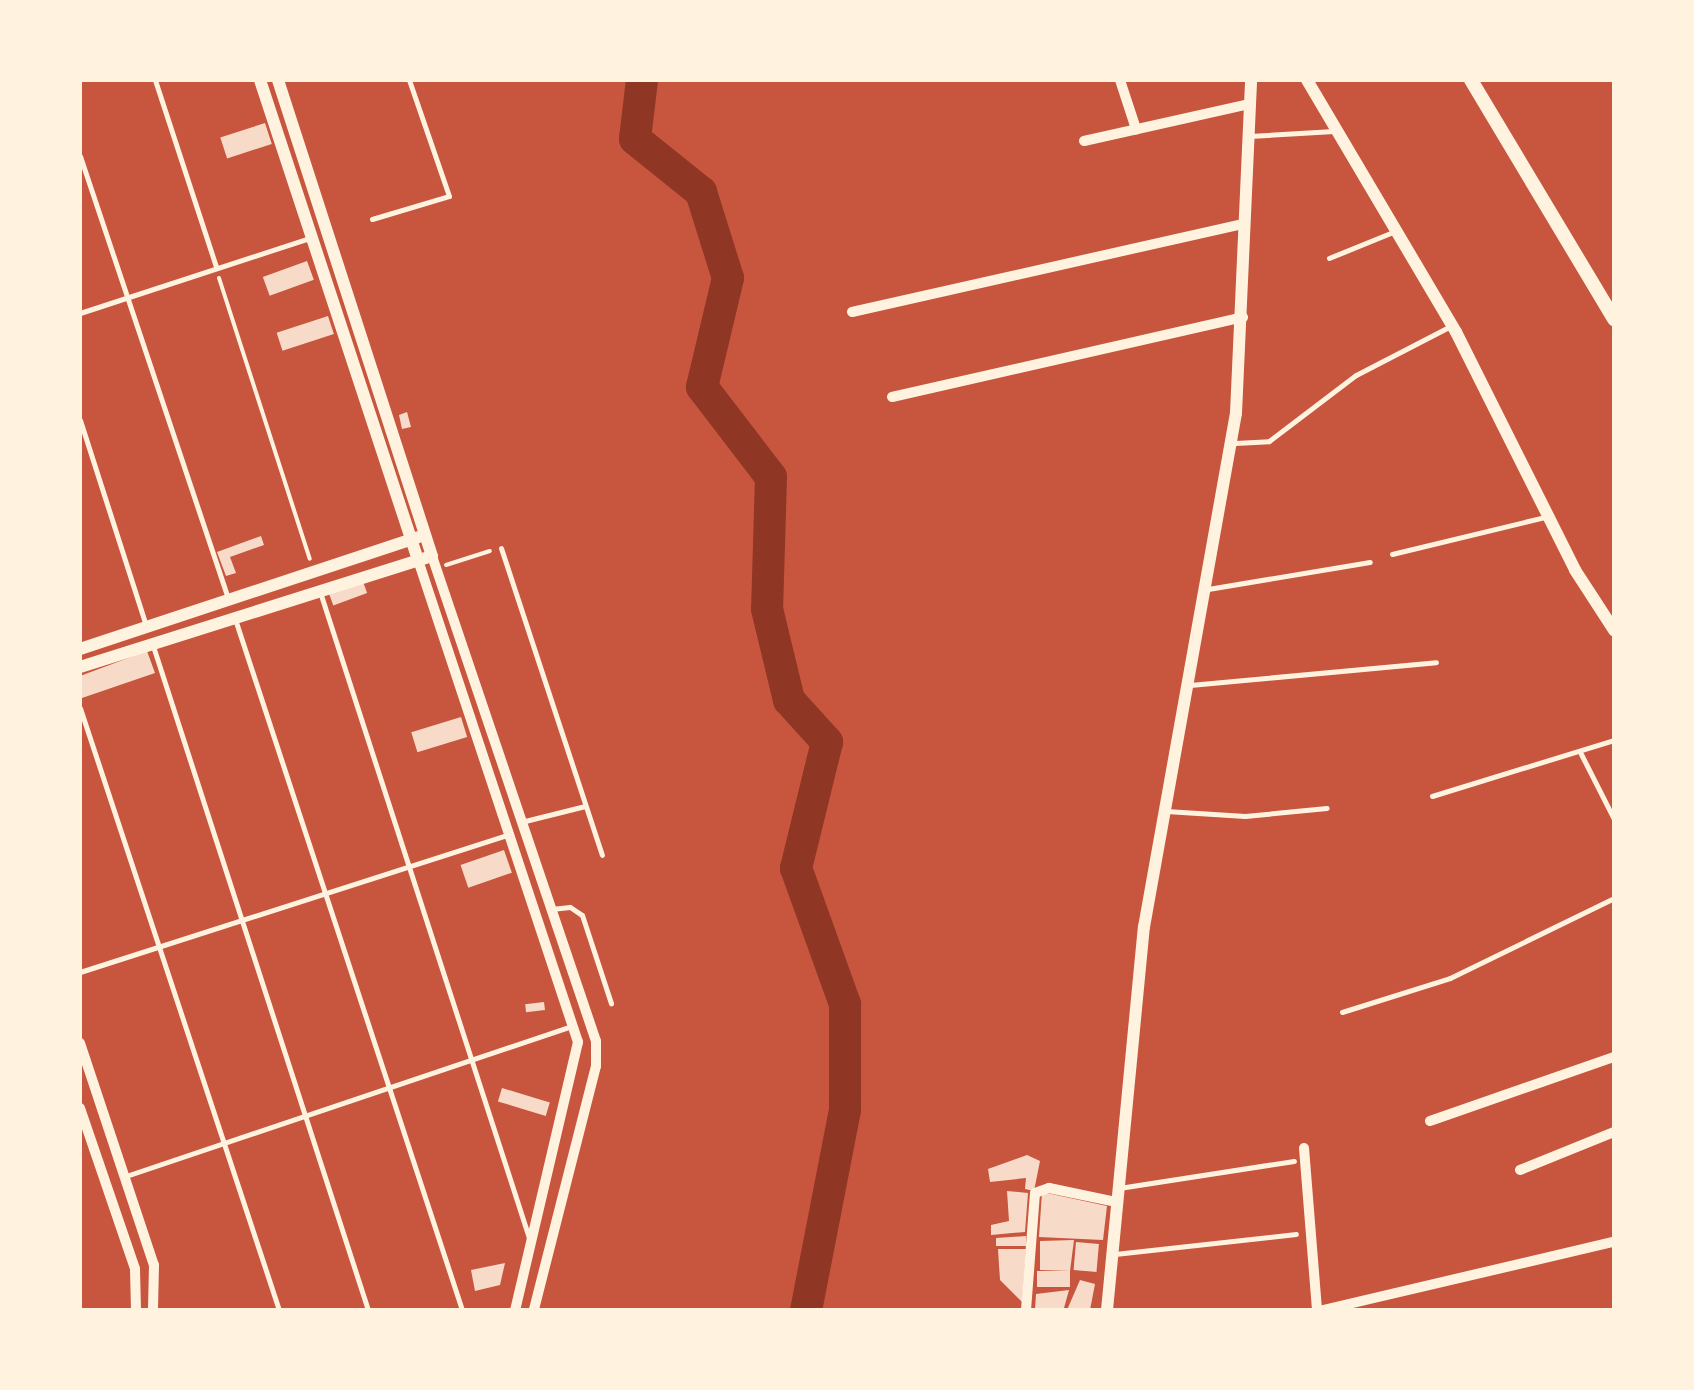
<!DOCTYPE html>
<html>
<head>
<meta charset="utf-8">
<style>
  body { margin:0 }
  #map { position:relative; width:1694px; height:1390px; overflow:hidden; background:#c8553d; font-family:Roboto,sans-serif }
  div>[style] { position:absolute }
  .river>* { height:32px; margin:-16px; padding:0 16px; transform-origin:16px; border-radius:16px; background:#8f3625 }
  .building>* { inset:0; background:#f7dbc8; transform-origin:0 0 }
  .path>* { height:4px; margin:-2px; padding:0 2px; transform-origin:2px; border-radius:2px; background:#fff3e0 }
  .service>* { height:5px; margin:-2.5px; padding:0 2.5px; transform-origin:2.5px; border-radius:2.5px; background:#fff3e0 }
  .minor>* { height:10px; margin:-5px; padding:0 5px; transform-origin:5px; border-radius:5px; background:#fff3e0 }
  .tertiary>* { height:12px; margin:-6px; padding:0 6px; transform-origin:6px; border-radius:6px; background:#fff3e0 }
  .secondary>* { height:14px; margin:-7px; padding:0 7px; transform-origin:7px; border-radius:7px; background:#fff3e0 }
  span { translate:-50% -50%; white-space:nowrap; text-align:center; line-height:1.15; -webkit-text-stroke:8px #fff3e0; paint-order:stroke }
  .frame { position:absolute; inset:0; border:82px solid #fff3e0; pointer-events:none }
</style>
</head>
<body>
<div id="map">
  <div class="river">
    <i style="left:642px;top:80px;width:59px;rotate:96.8deg"></i>
    <i style="left:635px;top:139px;width:85px;rotate:38.8deg"></i>
    <i style="left:701px;top:192px;width:90px;rotate:72.6deg"></i>
    <i style="left:728px;top:278px;width:112px;rotate:103.4deg"></i>
    <i style="left:702px;top:387px;width:113px;rotate:52.5deg"></i>
    <i style="left:771px;top:477px;width:132px;rotate:91.7deg"></i>
    <i style="left:767px;top:609px;width:94px;rotate:76.4deg"></i>
    <i style="left:789px;top:700px;width:57px;rotate:47.9deg"></i>
    <i style="left:827px;top:742px;width:130px;rotate:103.8deg"></i>
    <i style="left:796px;top:868px;width:145px;rotate:70.2deg"></i>
    <i style="left:845px;top:1004px;width:106px;rotate:90deg"></i>
    <i style="left:845px;top:1110px;width:204px;rotate:101deg"></i>
  </div>
  <div class="building">
    <i style="left:265px;top:123px;width:22px;height:47px;rotate:72deg"></i>
    <i style="left:307px;top:261px;width:20px;height:47px;rotate:70deg"></i>
    <i style="left:328px;top:316px;width:19px;height:54px;rotate:72deg"></i>
    <i style="clip-path:polygon(407px 412px,411px 427px,402px 429px,399px 415px)"></i>
    <i style="clip-path:polygon(261px 536px,264px 545px,230px 557px,236px 573px,226px 576px,217px 552px)"></i>
    <i style="left:362px;top:579px;width:15px;height:36px;rotate:70deg"></i>
    <i style="clip-path:polygon(147px 651px,155px 673px,82px 698px,80px 676px)"></i>
    <i style="left:461px;top:717px;width:21px;height:52px;rotate:73deg"></i>
    <i style="left:504px;top:850px;width:24px;height:46px;rotate:71deg"></i>
    <i style="left:544px;top:1002px;width:8px;height:19px;rotate:83deg"></i>
    <i style="left:502px;top:1088px;width:50px;height:14px;rotate:17deg"></i>
    <i style="clip-path:polygon(1027px 1155px,1040px 1161px,1034px 1191px,1025px 1189px,1026px 1178px,990px 1182px,988px 1169px)"></i>
    <i style="clip-path:polygon(1007px 1191px,1028px 1193px,1025px 1232px,991px 1235px,991px 1225px,1009px 1221px)"></i>
    <i style="clip-path:polygon(1042px 1192px,1107px 1206px,1103px 1240px,1039px 1237px)"></i>
    <i style="clip-path:polygon(1026px 1236px,1026px 1246px,996px 1246px,996px 1238px)"></i>
    <i style="clip-path:polygon(1074px 1240px,1070px 1271px,1040px 1270px,1040px 1241px)"></i>
    <i style="left:1076px;top:1242px;width:23px;height:28px;rotate:5deg"></i>
    <i style="clip-path:polygon(998px 1249px,1026px 1249px,1022px 1302px,1000px 1280px)"></i>
    <i style="clip-path:polygon(505px 1263px,500px 1285px,475px 1291px,471px 1270px)"></i>
    <i style="left:1070px;top:1271px;width:16px;height:33px;rotate:90deg"></i>
    <i style="clip-path:polygon(1080px 1280px,1095px 1284px,1090px 1310px,1067px 1310px)"></i>
    <i style="clip-path:polygon(1069px 1290px,1064px 1308px,1035px 1310px,1036px 1294px)"></i>
  </div>
  <div class="path">
    <i style="left:219px;top:278px;width:295px;rotate:72.1deg"></i>
    <i style="left:446px;top:565px;width:46px;rotate:-17.7deg"></i>
  </div>
  <div class="service">
    <i style="left:155px;top:80px;width:197px;rotate:71.9deg"></i>
    <i style="left:1250px;top:136px;width:84px;rotate:-3.4deg"></i>
    <i style="left:80px;top:156px;width:467px;rotate:71.5deg"></i>
    <i style="left:372px;top:219px;width:80px;rotate:-16.6deg"></i>
    <i style="left:449px;top:196px;width:123px;rotate:-109deg"></i>
    <i style="left:1329px;top:258px;width:69px;rotate:-22.1deg"></i>
    <i style="left:80px;top:313px;width:242px;rotate:-18.1deg"></i>
    <i style="left:80px;top:420px;width:215px;rotate:72.2deg"></i>
    <i style="left:1235px;top:443px;width:34px;rotate:-3deg"></i>
    <i style="left:1269px;top:441px;width:109px;rotate:-37.2deg"></i>
    <i style="left:1356px;top:375px;width:105px;rotate:-27.3deg"></i>
    <i style="left:501px;top:548px;width:323px;rotate:71.8deg"></i>
    <i style="left:1392px;top:554px;width:157px;rotate:-13.6deg"></i>
    <i style="left:1208px;top:589px;width:164px;rotate:-9.5deg"></i>
    <i style="left:320px;top:592px;width:679px;rotate:72.07deg"></i>
    <i style="left:235px;top:619px;width:727px;rotate:71.81deg"></i>
    <i style="left:153px;top:646px;width:698px;rotate:72.06deg"></i>
    <i style="left:1190px;top:685px;width:247px;rotate:-5.3deg"></i>
    <i style="left:80px;top:708px;width:634px;rotate:71.71deg"></i>
    <i style="left:1581px;top:754px;width:73px;rotate:63.1deg"></i>
    <i style="left:1432px;top:796px;width:190px;rotate:-17.1deg"></i>
    <i style="left:1166px;top:811px;width:79px;rotate:3.6deg"></i>
    <i style="left:1245px;top:816px;width:82px;rotate:-5.6deg"></i>
    <i style="left:525px;top:821px;width:62px;rotate:-14deg"></i>
    <i style="left:551px;top:909px;width:19px;rotate:-6deg"></i>
    <i style="left:570px;top:907px;width:14px;rotate:34deg"></i>
    <i style="left:582px;top:915px;width:93px;rotate:71.8deg"></i>
    <i style="left:80px;top:972px;width:448px;rotate:-17.8deg"></i>
    <i style="left:1342px;top:1012px;width:113px;rotate:-17.5deg"></i>
    <i style="left:1450px;top:978px;width:182px;rotate:-26deg"></i>
    <i style="left:126px;top:1176px;width:470px;rotate:-18.6deg"></i>
    <i style="left:1119px;top:1188px;width:177px;rotate:-8.8deg"></i>
    <i style="left:1115px;top:1254px;width:182px;rotate:-6.3deg"></i>
  </div>
  <div class="minor">
    <i style="left:1120px;top:80px;width:52px;rotate:71.9deg"></i>
    <i style="left:1084px;top:141px;width:170px;rotate:-12.6deg"></i>
    <i style="left:852px;top:312px;width:400px;rotate:-12.7deg"></i>
    <i style="left:892px;top:397px;width:360px;rotate:-12.8deg"></i>
    <i style="left:432px;top:556px;width:512px;rotate:71.32deg"></i>
    <i style="left:596px;top:1041px;width:25px;rotate:90deg"></i>
    <i style="left:596px;top:1066px;width:252px;rotate:104.3deg"></i>
    <i style="left:418px;top:560px;width:508px;rotate:71.64deg"></i>
    <i style="left:578px;top:1042px;width:275px;rotate:103.2deg"></i>
    <i style="left:80px;top:1043px;width:234px;rotate:71.6deg"></i>
    <i style="left:154px;top:1265px;width:45px;rotate:91.3deg"></i>
    <i style="left:80px;top:1108px;width:170px;rotate:71.1deg"></i>
    <i style="left:135px;top:1269px;width:41px;rotate:88.6deg"></i>
    <i style="left:1430px;top:1121px;width:195px;rotate:-19.2deg"></i>
    <i style="left:1304px;top:1148px;width:163px;rotate:85.4deg"></i>
    <i style="left:1520px;top:1170px;width:101px;rotate:-22deg"></i>
    <i style="left:1026px;top:1310px;width:117px;rotate:-85.6deg"></i>
    <i style="left:1035px;top:1193px;width:15px;rotate:-20deg"></i>
    <i style="left:1049px;top:1188px;width:68px;rotate:11.8deg"></i>
    <i style="left:1323px;top:1310px;width:299px;rotate:-13.2deg"></i>
  </div>
  <div class="tertiary">
    <i style="left:260px;top:80px;width:505px;rotate:71.78deg"></i>
    <i style="left:1307px;top:80px;width:293px;rotate:59.4deg"></i>
    <i style="left:1456px;top:332px;width:266px;rotate:63.4deg"></i>
    <i style="left:1575px;top:570px;width:72px;rotate:57deg"></i>
    <i style="left:80px;top:649px;width:356px;rotate:-18.3deg"></i>
    <i style="left:80px;top:667px;width:369px;rotate:-17.5deg"></i>
    <i style="left:432px;top:556px;width:500px;rotate:-107.93deg"></i>
    <i style="left:1107px;top:1310px;width:385px;rotate:-84.5deg"></i>
    <i style="left:1144px;top:927px;width:522px;rotate:-79.85deg"></i>
    <i style="left:1236px;top:413px;width:333px;rotate:-87.4deg"></i>
  </div>
  <div class="secondary">
    <i style="left:1471px;top:80px;width:279px;rotate:59.1deg"></i>
  </div>
  <div class="frame"></div>
</div>
</body>
</html>
